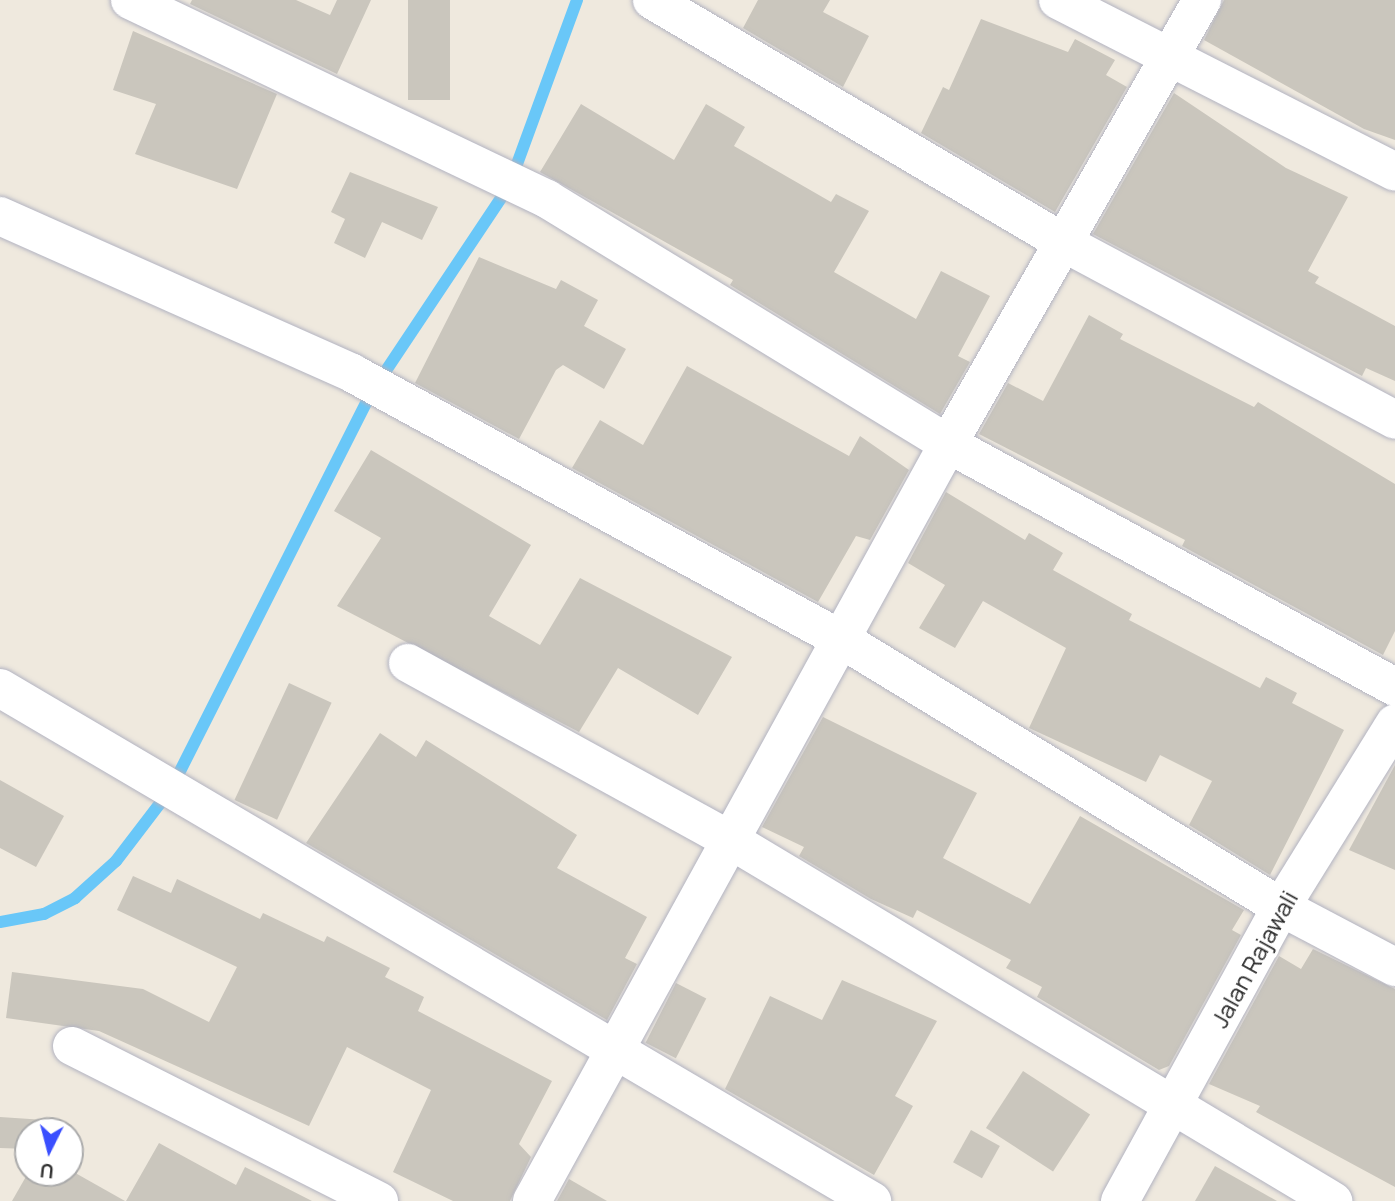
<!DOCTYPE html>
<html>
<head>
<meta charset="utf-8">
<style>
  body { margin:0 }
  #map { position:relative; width:1395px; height:1201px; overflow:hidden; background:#efe9de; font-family:Manrope,sans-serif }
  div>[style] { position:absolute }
  .stream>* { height:12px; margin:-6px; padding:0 6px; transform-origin:6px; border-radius:6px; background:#69c7f8 }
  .building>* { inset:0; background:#cac6bd; transform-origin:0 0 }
  .roads { filter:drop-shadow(0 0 2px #b2b3c1) drop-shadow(0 0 2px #b2b3c1) }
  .minor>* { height:38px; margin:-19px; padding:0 19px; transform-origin:19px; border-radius:19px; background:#fff }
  span { translate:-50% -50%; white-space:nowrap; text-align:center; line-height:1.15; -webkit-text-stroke:6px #fff; paint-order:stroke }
  .street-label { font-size:24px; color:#2c2c2c }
  .north { position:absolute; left:14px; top:1117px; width:70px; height:70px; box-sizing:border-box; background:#fff; border:2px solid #ababab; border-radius:50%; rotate:186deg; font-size:19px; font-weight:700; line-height:28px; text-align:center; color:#2c2c2c }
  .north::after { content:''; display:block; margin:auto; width:24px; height:32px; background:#3a4fff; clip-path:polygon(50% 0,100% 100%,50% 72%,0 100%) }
</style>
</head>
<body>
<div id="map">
  <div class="stream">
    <i style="left:0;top:922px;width:45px;rotate:-10.3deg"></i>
    <i style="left:44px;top:914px;width:35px;rotate:-27deg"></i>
    <i style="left:75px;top:898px;width:55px;rotate:-42.1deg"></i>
    <i style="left:116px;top:861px;width:91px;rotate:-52.6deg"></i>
    <i style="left:171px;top:789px;width:444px;rotate:-63.2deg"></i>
    <i style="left:371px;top:393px;width:249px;rotate:-56.3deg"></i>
    <i style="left:509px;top:186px;width:198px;rotate:-69.9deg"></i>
  </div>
  <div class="building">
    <i style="clip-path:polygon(192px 0,296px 0,330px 15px,337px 0,371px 0,337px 74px,190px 4px)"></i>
    <i style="left:408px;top:0;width:42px;height:100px"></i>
    <i style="clip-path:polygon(758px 0,830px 0,823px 12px,869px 36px,843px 87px,743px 28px)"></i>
    <i style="clip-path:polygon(1224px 0,1395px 0,1395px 140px,1364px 129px,1204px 40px)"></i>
    <i style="clip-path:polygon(981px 19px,1068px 52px,1075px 39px,1115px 60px,1106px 75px,1127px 87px,1055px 212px,921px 133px,943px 87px,949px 90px)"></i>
    <i style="clip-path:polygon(133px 31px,277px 94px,237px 189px,135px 154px,156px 104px,113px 90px)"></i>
    <i style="clip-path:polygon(1174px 93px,1286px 168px,1348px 197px,1308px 271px,1319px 277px,1315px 283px,1395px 326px,1395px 381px,1366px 368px,1362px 376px,1093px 234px)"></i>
    <i style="clip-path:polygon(581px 104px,674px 160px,706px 104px,745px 127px,734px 146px,831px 202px,836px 194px,869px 211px,834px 272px,916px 319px,941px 271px,990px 296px,958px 356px,970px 362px,940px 414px,730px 285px,733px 280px,540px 172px)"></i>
    <i style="clip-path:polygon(350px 172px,438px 207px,422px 240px,382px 222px,365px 258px,334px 243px,345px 219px,331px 212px)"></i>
    <i style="clip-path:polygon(479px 257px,556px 289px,561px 280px,598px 300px,584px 326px,626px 349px,604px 389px,563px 365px,556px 370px,519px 439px,415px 383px)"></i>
    <i style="clip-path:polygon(1089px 315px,1123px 334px,1120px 339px,1254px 407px,1258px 402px,1395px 484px,1395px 631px,1383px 655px,1182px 546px,1185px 540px,979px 434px,1008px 383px,1043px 401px)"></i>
    <i style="clip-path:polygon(687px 366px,849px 456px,860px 436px,909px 470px,870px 540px,856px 536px,818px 602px,572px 468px,600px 420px,643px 445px)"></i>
    <i style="clip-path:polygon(371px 450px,531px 545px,489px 616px,540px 645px,580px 578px,732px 657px,698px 715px,618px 668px,579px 732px,337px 606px,381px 538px,334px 511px)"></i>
    <i style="clip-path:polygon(946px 492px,1025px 540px,1029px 533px,1063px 553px,1053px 570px,1132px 614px,1129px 620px,1260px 688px,1266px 677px,1297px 693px,1292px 703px,1344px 730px,1270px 875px,1189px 825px,1212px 781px,1160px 755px,1146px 782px,1029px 728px,1066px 648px,983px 601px,955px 648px,919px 628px,945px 585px,908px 563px)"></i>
    <i style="left:289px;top:683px;width:47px;height:129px;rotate:25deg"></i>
    <i style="clip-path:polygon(823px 717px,977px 793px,943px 858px,1030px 904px,1080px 816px,1244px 910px,1232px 930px,1241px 935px,1169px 1066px,1159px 1070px,1037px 997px,1042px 987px,1006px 968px,1011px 960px,917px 910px,913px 918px,871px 899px,799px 856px,804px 847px,762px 827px)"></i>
    <i style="clip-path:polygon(380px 733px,416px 757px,426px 740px,577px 835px,557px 868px,647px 917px,625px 958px,637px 964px,607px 1020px,306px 843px)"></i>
    <i style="clip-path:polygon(1395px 765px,1395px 870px,1349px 850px)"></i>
    <i style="clip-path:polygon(0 780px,64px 816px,36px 867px,0 848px)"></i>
    <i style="clip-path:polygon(133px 876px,171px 893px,177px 879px,260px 919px,263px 913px,324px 942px,327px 936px,390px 968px,385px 977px,424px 997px,418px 1011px,552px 1081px,519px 1144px,531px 1157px,510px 1201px,453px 1201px,393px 1172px,431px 1090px,347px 1047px,309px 1126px,99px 1031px,6px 1018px,12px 972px,143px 989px,209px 1022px,237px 967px,117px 910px)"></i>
    <i style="clip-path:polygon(1313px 949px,1395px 989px,1395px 1187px,1256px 1112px,1260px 1106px,1209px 1084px,1279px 956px,1301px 969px)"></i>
    <i style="clip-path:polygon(842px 980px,937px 1021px,895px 1096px,913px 1106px,874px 1175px,725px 1089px,770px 996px,822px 1020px)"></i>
    <i style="left:676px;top:983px;width:34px;height:67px;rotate:27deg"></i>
    <i style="left:1023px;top:1071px;width:80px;height:68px;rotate:33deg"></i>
    <i style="clip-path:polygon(0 1117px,45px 1120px,44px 1131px,28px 1131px,28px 1149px,0 1148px)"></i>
    <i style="left:971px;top:1130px;width:33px;height:37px;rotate:29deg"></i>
    <i style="clip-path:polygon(159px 1143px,236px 1185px,245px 1167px,312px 1201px,126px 1201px)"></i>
    <i style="clip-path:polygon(1215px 1166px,1277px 1201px,1195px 1201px)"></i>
    <i style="clip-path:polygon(70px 1170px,125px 1201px,12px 1201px,28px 1173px)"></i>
    <i style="clip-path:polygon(569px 1179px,607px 1201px,557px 1201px)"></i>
  </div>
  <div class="roads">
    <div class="minor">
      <i style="left:130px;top:0;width:462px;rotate:25.5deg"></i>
      <i style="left:547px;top:199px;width:470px;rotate:31.4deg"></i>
      <i style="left:948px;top:444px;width:509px;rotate:28.53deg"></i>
      <i style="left:652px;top:0;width:481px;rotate:30.5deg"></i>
      <i style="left:1066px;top:244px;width:373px;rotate:28.1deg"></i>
      <i style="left:1058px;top:0;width:378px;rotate:27deg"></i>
      <i style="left:0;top:216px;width:385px;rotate:24deg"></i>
      <i style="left:352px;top:373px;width:560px;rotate:28.58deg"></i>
      <i style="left:844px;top:641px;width:512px;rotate:31.33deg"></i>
      <i style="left:1281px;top:907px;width:129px;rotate:27.8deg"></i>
      <i style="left:408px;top:663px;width:370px;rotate:28.8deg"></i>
      <i style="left:732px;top:841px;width:701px;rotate:30.92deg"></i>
      <i style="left:0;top:688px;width:1012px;rotate:30.47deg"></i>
      <i style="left:72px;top:1046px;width:344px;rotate:26.8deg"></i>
      <i style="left:532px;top:1201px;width:864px;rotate:-61.21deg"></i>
      <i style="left:948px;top:444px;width:512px;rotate:-60.23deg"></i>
      <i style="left:1120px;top:1201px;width:335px;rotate:-61.3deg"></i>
      <i style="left:1281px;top:907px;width:216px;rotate:-58.2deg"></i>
    </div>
  </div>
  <div class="street-label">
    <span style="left:1254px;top:959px;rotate:-61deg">Jalan Rajawali</span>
  </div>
  <div class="north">U</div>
</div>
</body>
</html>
